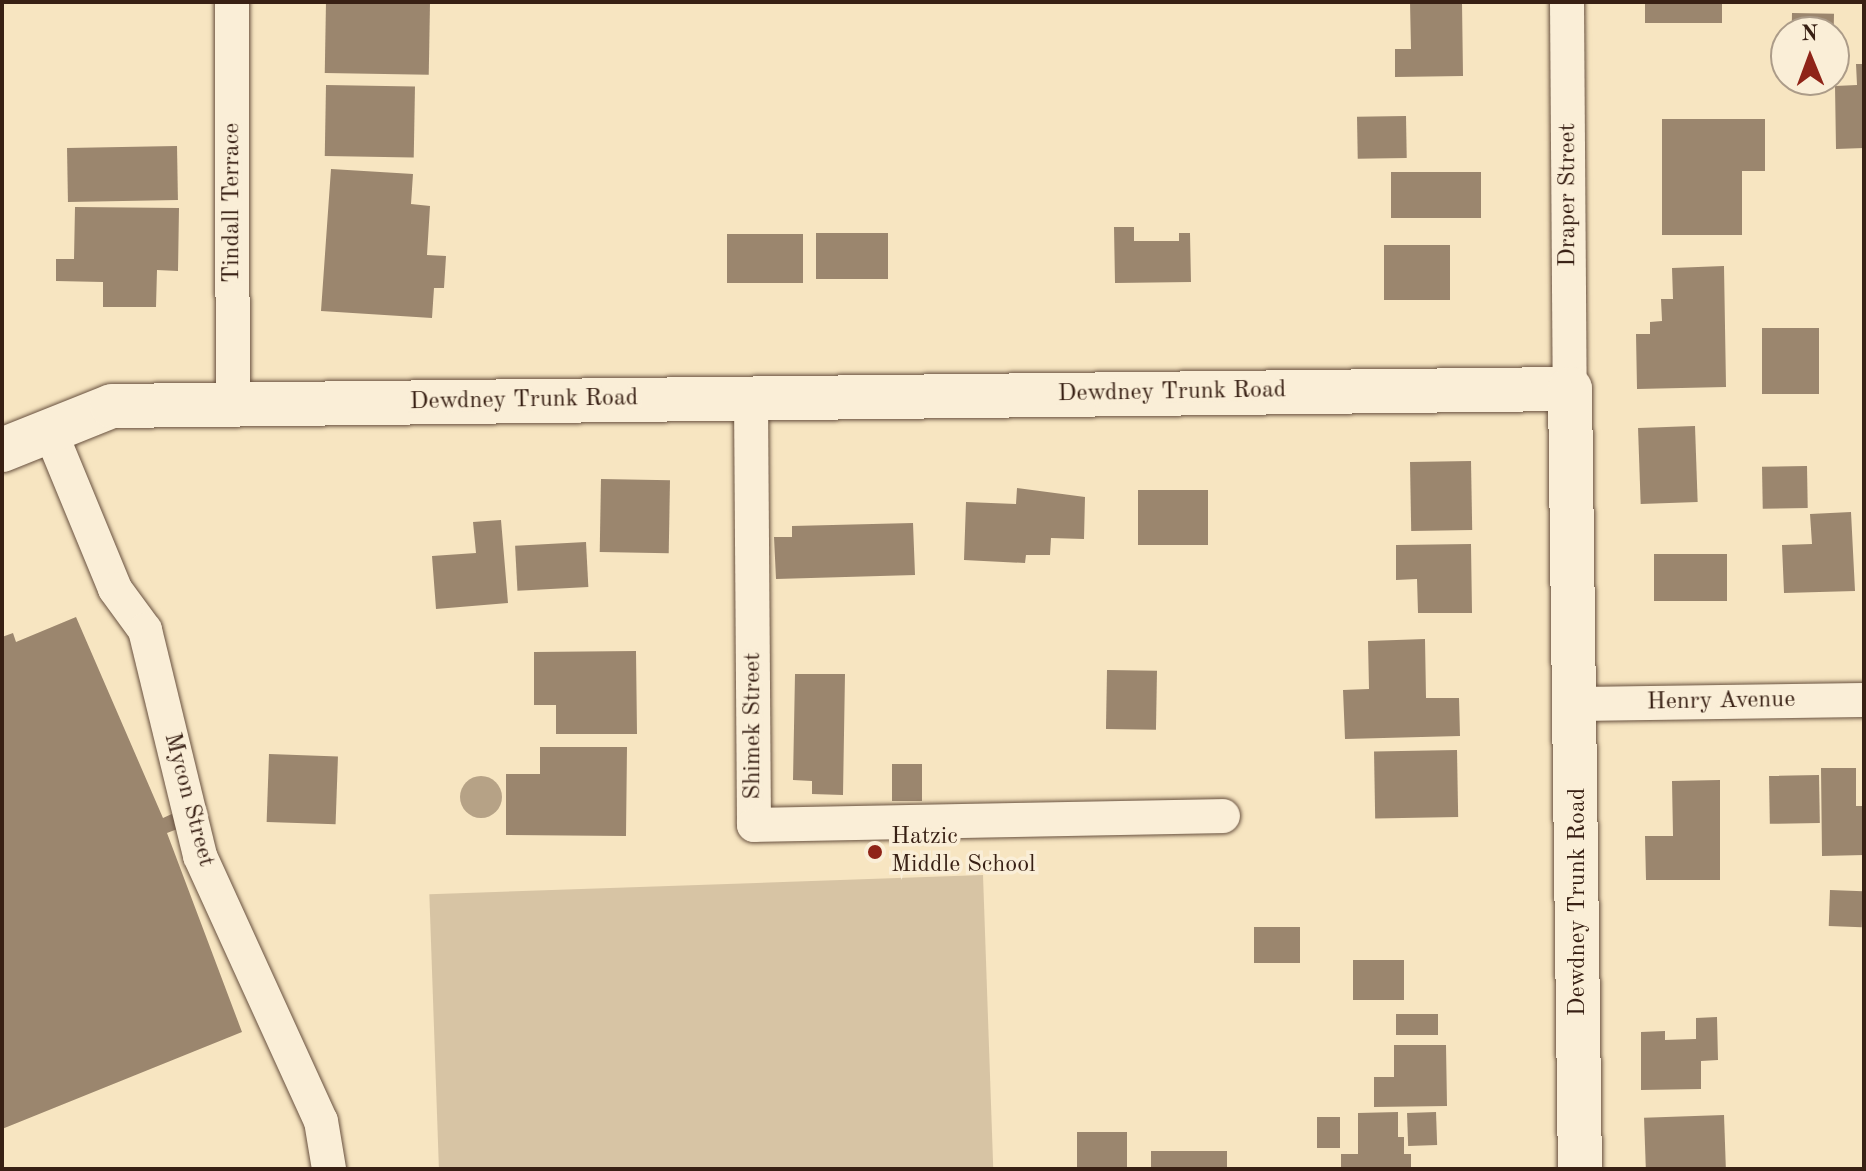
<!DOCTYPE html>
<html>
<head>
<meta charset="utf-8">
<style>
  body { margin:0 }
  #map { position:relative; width:1866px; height:1171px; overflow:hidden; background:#f7e5c1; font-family:"Old Standard TT",serif }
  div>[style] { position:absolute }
  .green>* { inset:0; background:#d7c4a4; transform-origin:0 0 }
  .water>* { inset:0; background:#b6a286 }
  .round { border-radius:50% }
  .building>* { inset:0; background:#9b866e; transform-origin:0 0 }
  .roads { filter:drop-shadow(0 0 2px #68513f) drop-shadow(0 0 2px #68513f) }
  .street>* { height:34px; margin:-17px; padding:0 17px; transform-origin:17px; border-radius:17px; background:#faeed7 }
  .secondary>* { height:44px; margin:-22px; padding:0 22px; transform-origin:22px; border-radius:22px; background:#faeed7 }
  .dots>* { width:22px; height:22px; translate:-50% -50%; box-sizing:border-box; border:4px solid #faeed7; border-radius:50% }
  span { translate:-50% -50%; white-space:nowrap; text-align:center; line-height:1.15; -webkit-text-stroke:7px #faeed7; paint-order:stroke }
  .street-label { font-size:24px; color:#382014 }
  .poi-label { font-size:24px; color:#382014 }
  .left { translate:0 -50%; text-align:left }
  .frame { position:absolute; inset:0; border:4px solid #382014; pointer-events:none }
  .north { position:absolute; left:1770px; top:16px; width:80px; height:80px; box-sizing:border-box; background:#faeed7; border:2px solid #ac9c89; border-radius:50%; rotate:359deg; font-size:22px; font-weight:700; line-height:32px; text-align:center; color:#382014 }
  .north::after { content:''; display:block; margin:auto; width:28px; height:36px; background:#8f2418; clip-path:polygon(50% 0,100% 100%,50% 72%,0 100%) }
</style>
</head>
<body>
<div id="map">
  <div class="green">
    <i style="left:983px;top:875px;width:294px;height:554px;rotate:88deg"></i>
  </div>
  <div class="water">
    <i class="round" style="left:460px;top:776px;width:42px;height:42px"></i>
  </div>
  <div class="building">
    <i style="left:326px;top:2px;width:104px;height:71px;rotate:1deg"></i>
    <i style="clip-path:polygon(1410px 2px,1462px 2px,1463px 76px,1395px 77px,1395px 49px,1411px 49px)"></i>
    <i style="left:1645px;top:2px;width:77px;height:21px"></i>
    <i style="left:1792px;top:13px;width:42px;height:19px;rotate:1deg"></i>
    <i style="clip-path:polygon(1856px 64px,1864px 64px,1864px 148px,1836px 149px,1835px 86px,1857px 85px)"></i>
    <i style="left:326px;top:85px;width:89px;height:71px;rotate:1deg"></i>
    <i style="left:1406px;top:116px;width:42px;height:49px;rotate:89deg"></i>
    <i style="clip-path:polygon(1662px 119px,1765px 119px,1765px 171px,1742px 171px,1742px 235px,1662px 235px)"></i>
    <i style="left:177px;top:146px;width:54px;height:110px;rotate:89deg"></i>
    <i style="clip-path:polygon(331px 169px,413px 174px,411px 204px,430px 206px,427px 255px,446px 256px,444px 288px,434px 288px,432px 318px,321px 311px)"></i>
    <i style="left:1391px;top:172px;width:90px;height:46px"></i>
    <i style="clip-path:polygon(75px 207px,179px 208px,178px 271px,157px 270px,156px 307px,103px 307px,103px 282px,56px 281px,56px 259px,74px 259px)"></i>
    <i style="clip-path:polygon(1114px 227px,1134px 227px,1134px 241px,1179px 241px,1179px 233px,1190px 233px,1191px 282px,1115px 283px)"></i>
    <i style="left:816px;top:233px;width:72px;height:46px"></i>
    <i style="left:803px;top:234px;width:49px;height:76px;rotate:90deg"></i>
    <i style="left:1384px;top:245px;width:66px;height:55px"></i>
    <i style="clip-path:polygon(1724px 266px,1726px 387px,1637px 389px,1636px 334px,1650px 334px,1650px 322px,1662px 321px,1661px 299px,1673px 299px,1672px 268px)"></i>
    <i style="left:1762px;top:328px;width:57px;height:66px"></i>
    <i style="left:1695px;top:426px;width:76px;height:57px;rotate:88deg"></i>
    <i style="left:1471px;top:461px;width:69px;height:61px;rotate:89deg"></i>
    <i style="left:1807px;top:466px;width:42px;height:45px;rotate:89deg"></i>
    <i style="left:601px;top:479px;width:69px;height:73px;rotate:1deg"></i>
    <i style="clip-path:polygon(1017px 488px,1085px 497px,1084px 539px,1051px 538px,1050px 555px,1026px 555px,1025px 563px,964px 560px,966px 502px,1016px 504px)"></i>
    <i style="left:1208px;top:490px;width:55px;height:70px;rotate:90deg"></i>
    <i style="clip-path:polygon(1851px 512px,1855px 591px,1784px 593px,1782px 545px,1812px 544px,1810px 514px)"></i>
    <i style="clip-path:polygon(501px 520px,508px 603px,436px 609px,432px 556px,476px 553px,473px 522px)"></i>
    <i style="clip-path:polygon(913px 523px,915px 575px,776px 579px,774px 537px,792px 537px,792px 526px)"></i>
    <i style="left:586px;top:542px;width:45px;height:71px;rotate:87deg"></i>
    <i style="clip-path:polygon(1471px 544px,1472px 613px,1418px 613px,1417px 579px,1396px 580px,1396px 545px)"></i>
    <i style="left:1727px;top:554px;width:47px;height:73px;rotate:90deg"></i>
    <i style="clip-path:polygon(76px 617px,163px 818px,174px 813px,180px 828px,167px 833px,242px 1032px,2px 1129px,2px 637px,13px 633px,16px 642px)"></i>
    <i style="clip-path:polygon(1425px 639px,1426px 698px,1459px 698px,1460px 736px,1345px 739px,1343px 690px,1369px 689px,1368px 641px)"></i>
    <i style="clip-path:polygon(636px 651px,637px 734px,556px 734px,556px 705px,534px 705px,534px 652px)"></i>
    <i style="left:1107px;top:670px;width:50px;height:59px;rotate:1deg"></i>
    <i style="clip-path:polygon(795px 674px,845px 674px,843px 795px,812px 794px,812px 781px,793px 780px)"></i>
    <i style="clip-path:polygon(540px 747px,627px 747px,626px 836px,506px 835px,506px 774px,540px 774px)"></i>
    <i style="left:1457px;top:750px;width:67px;height:83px;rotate:89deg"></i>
    <i style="left:269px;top:754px;width:69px;height:68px;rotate:2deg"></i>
    <i style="left:892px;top:764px;width:30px;height:37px"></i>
    <i style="clip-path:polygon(1821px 768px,1856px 768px,1856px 806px,1864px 806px,1864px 855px,1822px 856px)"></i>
    <i style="left:1819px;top:775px;width:48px;height:50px;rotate:89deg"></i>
    <i style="clip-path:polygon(1720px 780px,1720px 880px,1646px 880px,1645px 836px,1673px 836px,1672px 781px)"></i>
    <i style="left:1830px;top:890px;width:33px;height:36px;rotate:2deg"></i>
    <i style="left:1254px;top:927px;width:46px;height:36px"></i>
    <i style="left:1353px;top:960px;width:51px;height:40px"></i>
    <i style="left:1396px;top:1014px;width:42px;height:21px"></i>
    <i style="clip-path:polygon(1717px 1017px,1718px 1060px,1701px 1061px,1701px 1089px,1641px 1090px,1641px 1032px,1665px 1031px,1665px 1040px,1696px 1039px,1696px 1018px)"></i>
    <i style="clip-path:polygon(1394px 1045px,1446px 1045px,1447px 1106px,1374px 1107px,1374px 1077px,1394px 1077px)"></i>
    <i style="clip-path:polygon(1398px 1112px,1398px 1137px,1404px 1137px,1404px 1154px,1411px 1154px,1411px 1169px,1341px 1169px,1341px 1154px,1358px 1154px,1358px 1113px)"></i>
    <i style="left:1436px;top:1112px;width:33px;height:29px;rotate:88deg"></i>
    <i style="left:1724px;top:1115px;width:54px;height:80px;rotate:88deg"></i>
    <i style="left:1317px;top:1117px;width:23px;height:31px"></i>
    <i style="left:1077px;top:1132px;width:50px;height:37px"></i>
    <i style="left:1151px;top:1151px;width:76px;height:18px"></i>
  </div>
  <div class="roads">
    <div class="street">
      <i style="left:232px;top:2px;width:402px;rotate:89.9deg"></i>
      <i style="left:1567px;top:2px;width:387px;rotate:89.6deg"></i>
      <i style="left:751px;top:398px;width:427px;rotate:89.6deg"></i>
      <i style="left:754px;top:825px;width:469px;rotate:-1.1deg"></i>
      <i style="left:50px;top:431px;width:171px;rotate:67.6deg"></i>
      <i style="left:115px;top:589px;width:51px;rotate:53.8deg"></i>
      <i style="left:145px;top:630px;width:233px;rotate:76.3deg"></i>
      <i style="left:200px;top:856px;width:291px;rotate:65.5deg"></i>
      <i style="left:321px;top:1121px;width:49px;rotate:80.5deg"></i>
      <i style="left:1578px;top:704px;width:286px;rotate:-0.8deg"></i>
    </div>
    <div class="secondary">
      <i style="left:2px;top:450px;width:118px;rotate:-21.8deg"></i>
      <i style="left:112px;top:406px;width:1458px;rotate:-0.67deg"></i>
      <i style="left:1570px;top:389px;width:780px;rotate:89.27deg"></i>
    </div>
  </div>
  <div class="dots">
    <i style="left:875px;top:852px;background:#8f2418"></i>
  </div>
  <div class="street-label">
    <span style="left:1569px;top:195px;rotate:-90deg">Draper Street</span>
    <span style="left:233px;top:203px;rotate:-90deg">Tindall Terrace</span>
    <span style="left:1172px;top:393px;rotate:-1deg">Dewdney Trunk Road</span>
    <span style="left:524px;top:401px;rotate:-1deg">Dewdney Trunk Road</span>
    <span style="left:1721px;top:702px;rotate:-1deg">Henry Avenue</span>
    <span style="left:754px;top:726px;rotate:-90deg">Shimek Street</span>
    <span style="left:188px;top:800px;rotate:75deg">Mycon Street</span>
    <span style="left:1579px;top:902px;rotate:-90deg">Dewdney Trunk Road</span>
  </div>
  <div class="poi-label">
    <span class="left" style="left:891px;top:852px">Hatzic<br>Middle School</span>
  </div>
  <div class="frame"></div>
  <div class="north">N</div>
</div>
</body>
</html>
